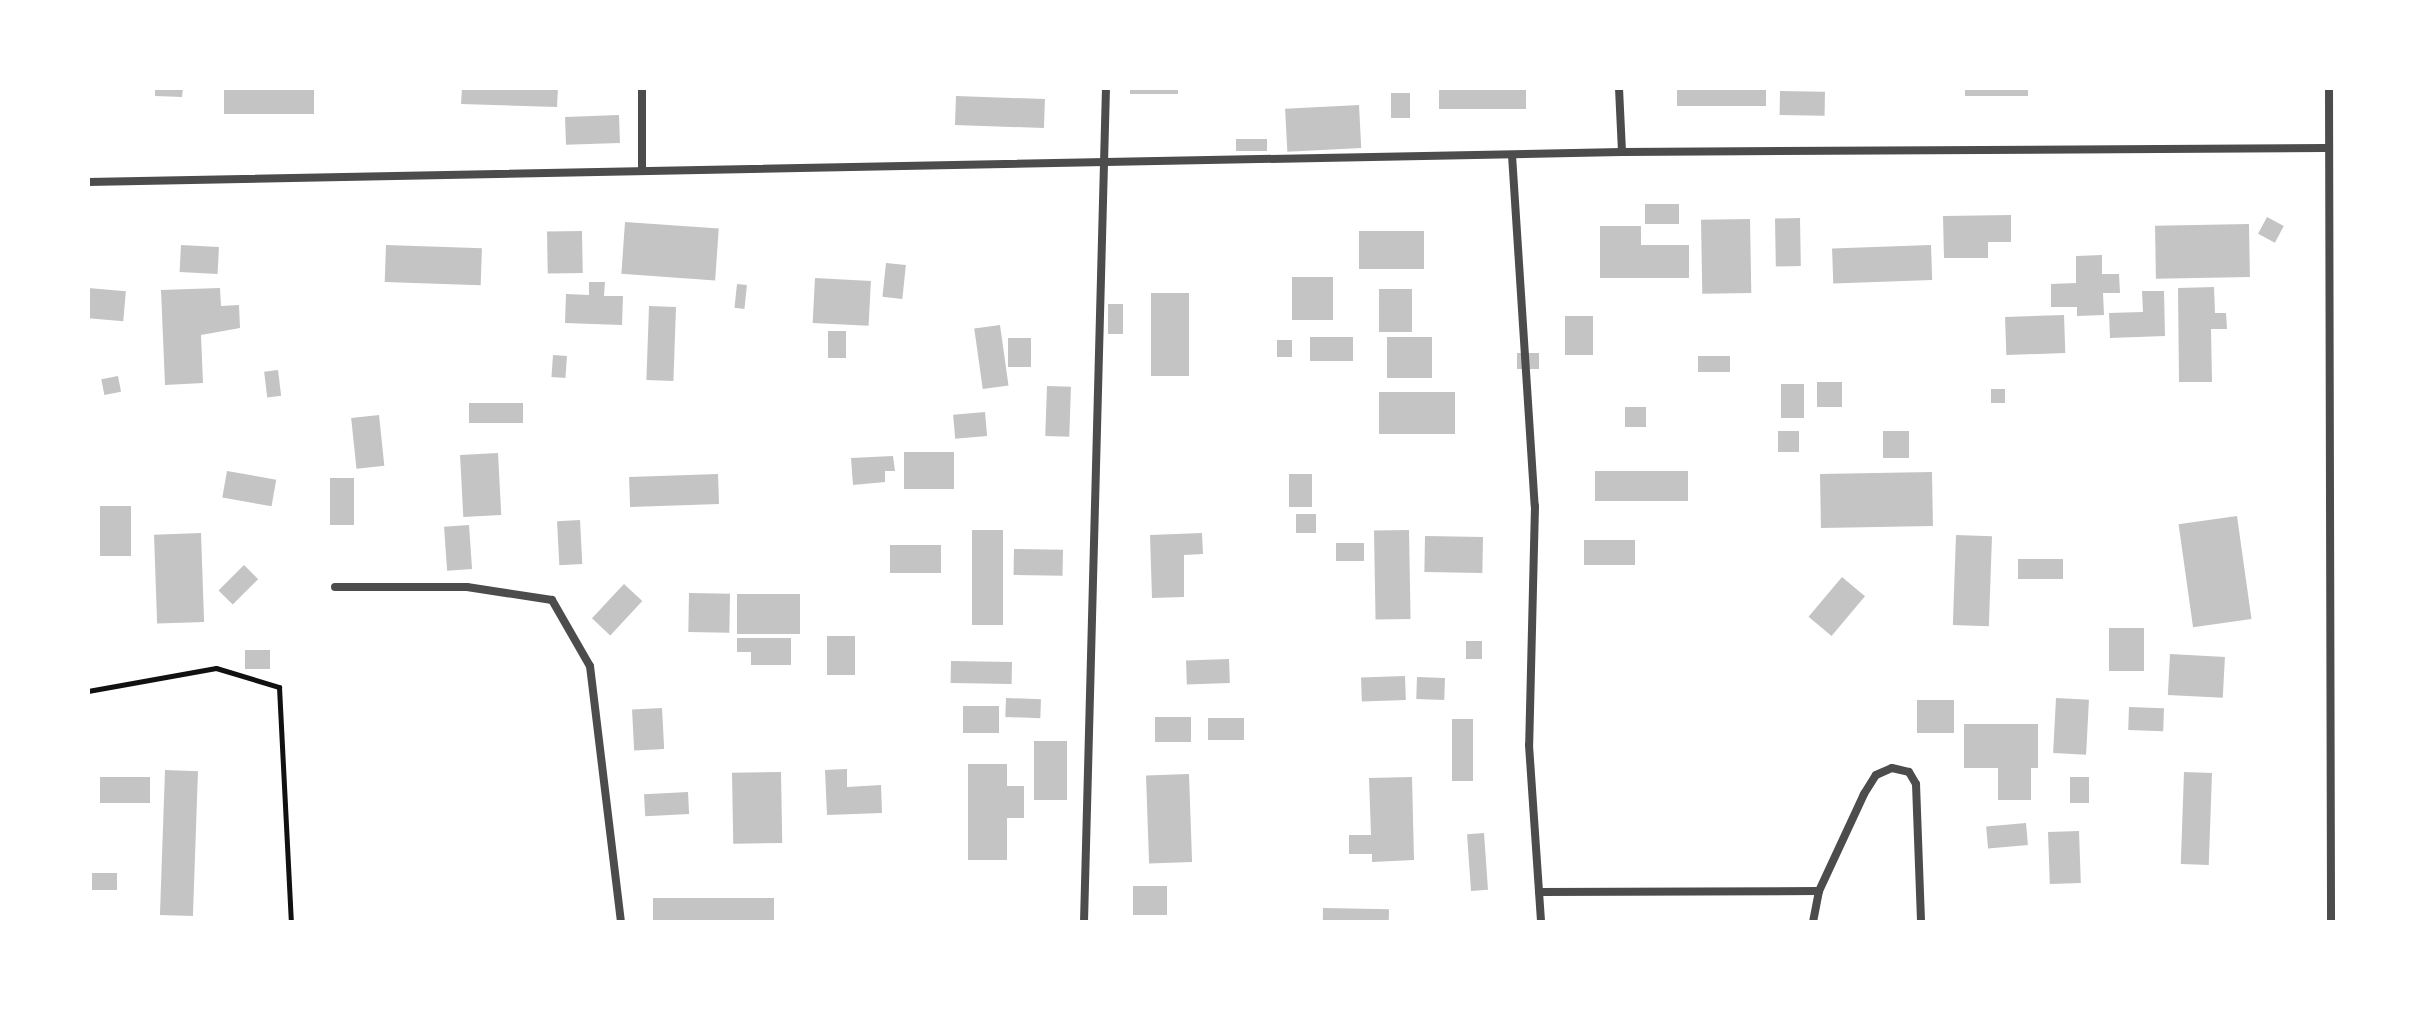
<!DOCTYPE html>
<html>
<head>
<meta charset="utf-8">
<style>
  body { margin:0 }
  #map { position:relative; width:2429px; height:1010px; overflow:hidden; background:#fff; font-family:"Archivo Narrow",sans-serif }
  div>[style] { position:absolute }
  .building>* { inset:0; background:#c4c4c4; transform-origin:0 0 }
  .path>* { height:5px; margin:-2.5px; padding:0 2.5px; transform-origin:2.5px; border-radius:2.5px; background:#111 }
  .minor>* { height:8px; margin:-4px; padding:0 4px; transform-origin:4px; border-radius:4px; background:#4c4c4c }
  span { translate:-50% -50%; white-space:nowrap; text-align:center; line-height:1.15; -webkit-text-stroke:8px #fff; paint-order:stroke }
  .frame { position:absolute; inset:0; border:90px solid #fff; pointer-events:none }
</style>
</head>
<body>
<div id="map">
  <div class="building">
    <i style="clip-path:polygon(155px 88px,183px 88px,182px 97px,155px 96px)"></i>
    <i style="left:224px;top:88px;width:90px;height:26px"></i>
    <i style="clip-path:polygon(462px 88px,558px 88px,557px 107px,461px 104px)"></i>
    <i style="left:1130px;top:88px;width:48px;height:6px"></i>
    <i style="left:1439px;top:88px;width:87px;height:21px"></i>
    <i style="left:1677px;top:88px;width:89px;height:18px"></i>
    <i style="left:1965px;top:88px;width:63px;height:8px"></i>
    <i style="left:1780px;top:91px;width:45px;height:24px;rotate:1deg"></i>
    <i style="left:1391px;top:93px;width:19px;height:25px"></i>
    <i style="left:956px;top:96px;width:89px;height:29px;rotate:2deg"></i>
    <i style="left:1359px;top:105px;width:43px;height:74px;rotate:87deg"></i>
    <i style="left:619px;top:115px;width:28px;height:54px;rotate:88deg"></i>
    <i style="left:1236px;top:139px;width:31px;height:12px"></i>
    <i style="left:1645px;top:204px;width:34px;height:20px"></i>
    <i style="clip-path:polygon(2011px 215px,2011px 242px,1988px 242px,1988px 258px,1944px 258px,1943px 216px)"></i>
    <i style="left:2267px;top:217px;width:19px;height:19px;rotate:28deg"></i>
    <i style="left:1800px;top:218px;width:48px;height:25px;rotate:89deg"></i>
    <i style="left:1750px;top:219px;width:74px;height:49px;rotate:89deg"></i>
    <i style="left:625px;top:222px;width:94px;height:52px;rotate:4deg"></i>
    <i style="left:2249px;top:224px;width:53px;height:94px;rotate:89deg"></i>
    <i style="clip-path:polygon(1600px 226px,1641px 226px,1641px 245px,1689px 245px,1689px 278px,1600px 278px)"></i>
    <i style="left:582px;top:231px;width:42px;height:35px;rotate:89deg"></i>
    <i style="left:1359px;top:231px;width:65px;height:38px"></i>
    <i style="left:181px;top:245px;width:38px;height:27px;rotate:3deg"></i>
    <i style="left:386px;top:245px;width:96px;height:37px;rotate:2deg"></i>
    <i style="left:1931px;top:245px;width:35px;height:99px;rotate:88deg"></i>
    <i style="clip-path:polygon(2102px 255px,2102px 274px,2119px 274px,2120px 293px,2103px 293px,2104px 315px,2077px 316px,2077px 307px,2051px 307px,2051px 284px,2076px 283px,2076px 256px)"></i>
    <i style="left:886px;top:263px;width:20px;height:34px;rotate:6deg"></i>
    <i style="left:1292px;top:277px;width:41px;height:43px"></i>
    <i style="left:815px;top:278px;width:56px;height:45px;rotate:3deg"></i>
    <i style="clip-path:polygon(589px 282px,605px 282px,604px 296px,623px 296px,622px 325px,565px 323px,566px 294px,589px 295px)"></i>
    <i style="left:737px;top:284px;width:10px;height:24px;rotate:6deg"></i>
    <i style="clip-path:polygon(2214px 287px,2215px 313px,2226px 313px,2227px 329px,2211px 329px,2212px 382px,2179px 382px,2178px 288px)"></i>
    <i style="left:88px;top:288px;width:38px;height:30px;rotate:5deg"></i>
    <i style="clip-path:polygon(220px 288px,221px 306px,239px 305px,240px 328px,201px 335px,203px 383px,165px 385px,161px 290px)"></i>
    <i style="left:1379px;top:289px;width:33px;height:43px"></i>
    <i style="clip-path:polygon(2142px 291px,2164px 291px,2165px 336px,2110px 338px,2109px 313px,2143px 312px)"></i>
    <i style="left:1151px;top:293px;width:38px;height:83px"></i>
    <i style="left:1108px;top:304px;width:15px;height:30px"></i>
    <i style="left:649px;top:306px;width:27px;height:74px;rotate:2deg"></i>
    <i style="left:2064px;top:315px;width:38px;height:59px;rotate:88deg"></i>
    <i style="left:1565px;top:316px;width:28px;height:39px"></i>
    <i style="left:1000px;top:325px;width:61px;height:26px;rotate:82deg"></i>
    <i style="left:828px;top:331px;width:18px;height:27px"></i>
    <i style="left:1310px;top:337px;width:43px;height:24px"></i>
    <i style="left:1387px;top:337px;width:45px;height:41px"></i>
    <i style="left:1008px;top:338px;width:23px;height:29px"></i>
    <i style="left:1277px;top:340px;width:15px;height:17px"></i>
    <i style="left:1517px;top:353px;width:22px;height:16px"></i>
    <i style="left:553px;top:355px;width:14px;height:22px;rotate:4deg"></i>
    <i style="left:1698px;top:356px;width:32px;height:16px"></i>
    <i style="left:278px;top:370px;width:26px;height:14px;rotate:83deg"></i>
    <i style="left:118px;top:376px;width:16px;height:17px;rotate:79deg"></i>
    <i style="left:1817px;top:382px;width:25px;height:25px"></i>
    <i style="left:1781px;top:384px;width:23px;height:34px"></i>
    <i style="left:1047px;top:386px;width:24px;height:50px;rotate:2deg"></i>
    <i style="left:1991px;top:389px;width:14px;height:14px"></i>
    <i style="left:1379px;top:392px;width:76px;height:42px"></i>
    <i style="left:523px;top:403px;width:20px;height:54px;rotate:90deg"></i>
    <i style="left:1625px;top:407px;width:21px;height:20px"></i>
    <i style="left:985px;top:412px;width:24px;height:32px;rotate:85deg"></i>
    <i style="left:379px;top:415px;width:51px;height:28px;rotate:84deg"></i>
    <i style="left:1778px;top:431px;width:21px;height:21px"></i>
    <i style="left:1883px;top:431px;width:26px;height:27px"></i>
    <i style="left:904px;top:452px;width:50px;height:37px"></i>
    <i style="left:498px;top:453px;width:62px;height:38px;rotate:87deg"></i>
    <i style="clip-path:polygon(893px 456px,895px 471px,885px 471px,885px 482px,853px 485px,851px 458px)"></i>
    <i style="left:227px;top:471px;width:50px;height:27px;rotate:10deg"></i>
    <i style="left:1595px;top:471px;width:93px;height:30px"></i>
    <i style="left:1932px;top:472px;width:54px;height:112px;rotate:89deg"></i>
    <i style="left:718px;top:474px;width:30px;height:89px;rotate:88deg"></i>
    <i style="left:1289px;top:474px;width:23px;height:33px"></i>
    <i style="left:330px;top:478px;width:24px;height:47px"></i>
    <i style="left:100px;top:506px;width:31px;height:50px"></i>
    <i style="left:1296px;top:514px;width:20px;height:19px"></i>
    <i style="left:2237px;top:516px;width:104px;height:59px;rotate:82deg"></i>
    <i style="left:580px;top:520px;width:44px;height:23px;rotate:87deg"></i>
    <i style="left:469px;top:525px;width:44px;height:25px;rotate:86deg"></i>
    <i style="left:972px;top:530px;width:31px;height:95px"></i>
    <i style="left:1409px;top:530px;width:89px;height:35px;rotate:89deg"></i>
    <i style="left:201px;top:533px;width:89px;height:47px;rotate:88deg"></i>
    <i style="clip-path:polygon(1202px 533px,1203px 554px,1184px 555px,1184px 597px,1152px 598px,1150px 535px)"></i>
    <i style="left:1956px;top:535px;width:36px;height:90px;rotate:2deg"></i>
    <i style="left:1425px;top:536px;width:58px;height:36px;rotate:1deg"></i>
    <i style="left:1584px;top:540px;width:51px;height:25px"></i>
    <i style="left:1336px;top:543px;width:28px;height:18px"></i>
    <i style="left:941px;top:545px;width:28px;height:51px;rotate:90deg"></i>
    <i style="left:1014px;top:549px;width:49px;height:26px;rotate:1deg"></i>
    <i style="left:2018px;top:559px;width:45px;height:20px"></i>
    <i style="left:244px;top:565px;width:20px;height:36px;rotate:45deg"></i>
    <i style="left:1842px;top:577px;width:30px;height:52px;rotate:40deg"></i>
    <i style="left:624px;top:584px;width:25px;height:47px;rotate:43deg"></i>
    <i style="left:689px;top:593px;width:41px;height:39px;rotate:1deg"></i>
    <i style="left:737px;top:594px;width:63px;height:40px"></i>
    <i style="left:2109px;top:628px;width:35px;height:43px"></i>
    <i style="left:827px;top:636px;width:28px;height:39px"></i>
    <i style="clip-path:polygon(737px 638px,791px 638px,791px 665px,751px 665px,751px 652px,737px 652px)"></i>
    <i style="left:1466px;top:641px;width:16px;height:18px"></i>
    <i style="left:245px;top:650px;width:25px;height:19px"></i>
    <i style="left:2170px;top:654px;width:55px;height:41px;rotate:3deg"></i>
    <i style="left:1229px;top:659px;width:24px;height:43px;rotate:88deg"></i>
    <i style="left:951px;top:661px;width:61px;height:22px;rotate:1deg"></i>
    <i style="left:1405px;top:676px;width:24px;height:44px;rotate:88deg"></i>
    <i style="left:1417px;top:677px;width:28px;height:22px;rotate:2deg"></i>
    <i style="left:1006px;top:698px;width:35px;height:19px;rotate:2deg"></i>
    <i style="left:2056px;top:698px;width:33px;height:55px;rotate:3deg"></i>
    <i style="left:1917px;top:700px;width:37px;height:33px"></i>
    <i style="left:963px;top:706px;width:36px;height:27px"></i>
    <i style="left:2129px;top:707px;width:35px;height:23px;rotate:2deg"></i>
    <i style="left:662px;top:708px;width:41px;height:30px;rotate:87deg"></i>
    <i style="left:1155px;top:717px;width:36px;height:25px"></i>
    <i style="left:1244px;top:718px;width:22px;height:36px;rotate:90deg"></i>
    <i style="left:1452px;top:719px;width:21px;height:62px"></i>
    <i style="clip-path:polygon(1964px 724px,2038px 724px,2038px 768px,2031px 768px,2031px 800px,1998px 800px,1998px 768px,1964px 768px)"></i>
    <i style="left:1034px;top:741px;width:33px;height:59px"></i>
    <i style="clip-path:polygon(968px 764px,1007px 764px,1007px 786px,1024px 786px,1024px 818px,1007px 818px,1007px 860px,968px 860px)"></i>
    <i style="clip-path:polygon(847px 769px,847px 787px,881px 785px,882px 813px,827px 815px,825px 770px)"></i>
    <i style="left:165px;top:770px;width:33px;height:145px;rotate:2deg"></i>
    <i style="left:781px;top:772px;width:71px;height:49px;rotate:89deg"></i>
    <i style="left:2184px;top:772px;width:28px;height:92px;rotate:2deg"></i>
    <i style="left:1189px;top:774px;width:88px;height:43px;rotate:88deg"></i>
    <i style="left:100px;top:777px;width:50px;height:26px"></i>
    <i style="clip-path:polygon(1412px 777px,1414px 860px,1372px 862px,1372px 854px,1349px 854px,1349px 835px,1371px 835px,1369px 778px)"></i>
    <i style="left:2070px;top:777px;width:19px;height:26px"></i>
    <i style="left:688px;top:792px;width:22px;height:44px;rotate:87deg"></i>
    <i style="left:2026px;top:823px;width:22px;height:40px;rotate:85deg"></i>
    <i style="left:2079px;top:831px;width:52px;height:31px;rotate:88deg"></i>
    <i style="left:1484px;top:833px;width:57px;height:17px;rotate:86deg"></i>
    <i style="left:92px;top:873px;width:25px;height:17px"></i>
    <i style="left:1133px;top:886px;width:34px;height:29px"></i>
    <i style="left:653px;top:898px;width:121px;height:24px"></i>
    <i style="left:1323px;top:908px;width:66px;height:14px;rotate:1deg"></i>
  </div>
  <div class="path">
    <i style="left:88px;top:691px;width:130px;rotate:-10.2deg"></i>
    <i style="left:216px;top:668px;width:66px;rotate:16.8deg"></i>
    <i style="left:279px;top:687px;width:235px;rotate:87.1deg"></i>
  </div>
  <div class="minor">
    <i style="left:1619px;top:88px;width:64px;rotate:87.3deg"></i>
    <i style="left:2329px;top:88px;width:834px;rotate:89.86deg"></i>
    <i style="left:1512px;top:155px;width:352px;rotate:86.3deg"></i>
    <i style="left:1535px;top:506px;width:239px;rotate:91.4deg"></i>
    <i style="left:1529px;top:745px;width:177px;rotate:86.1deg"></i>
    <i style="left:642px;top:171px;width:83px;rotate:-90deg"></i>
    <i style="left:88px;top:182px;width:1534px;rotate:-1.12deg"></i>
    <i style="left:1622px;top:152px;width:703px;rotate:-0.33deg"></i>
    <i style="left:335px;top:587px;width:132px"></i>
    <i style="left:467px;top:587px;width:86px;rotate:8.7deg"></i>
    <i style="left:552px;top:600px;width:76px;rotate:60.1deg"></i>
    <i style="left:590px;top:666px;width:258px;rotate:83.1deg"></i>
    <i style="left:1539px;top:892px;width:280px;rotate:-0.2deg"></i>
    <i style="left:1819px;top:891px;width:107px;rotate:-65.1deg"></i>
    <i style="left:1864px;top:794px;width:22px;rotate:-58deg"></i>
    <i style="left:1876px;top:775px;width:17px;rotate:-24deg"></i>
    <i style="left:1892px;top:768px;width:17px;rotate:13deg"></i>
    <i style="left:1909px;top:772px;width:14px;rotate:60deg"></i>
    <i style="left:1916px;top:784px;width:138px;rotate:87.9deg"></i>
    <i style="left:1084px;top:922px;width:834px;rotate:-88.49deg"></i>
    <i style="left:1813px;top:922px;width:32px;rotate:-79deg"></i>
  </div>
  <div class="frame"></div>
</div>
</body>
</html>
